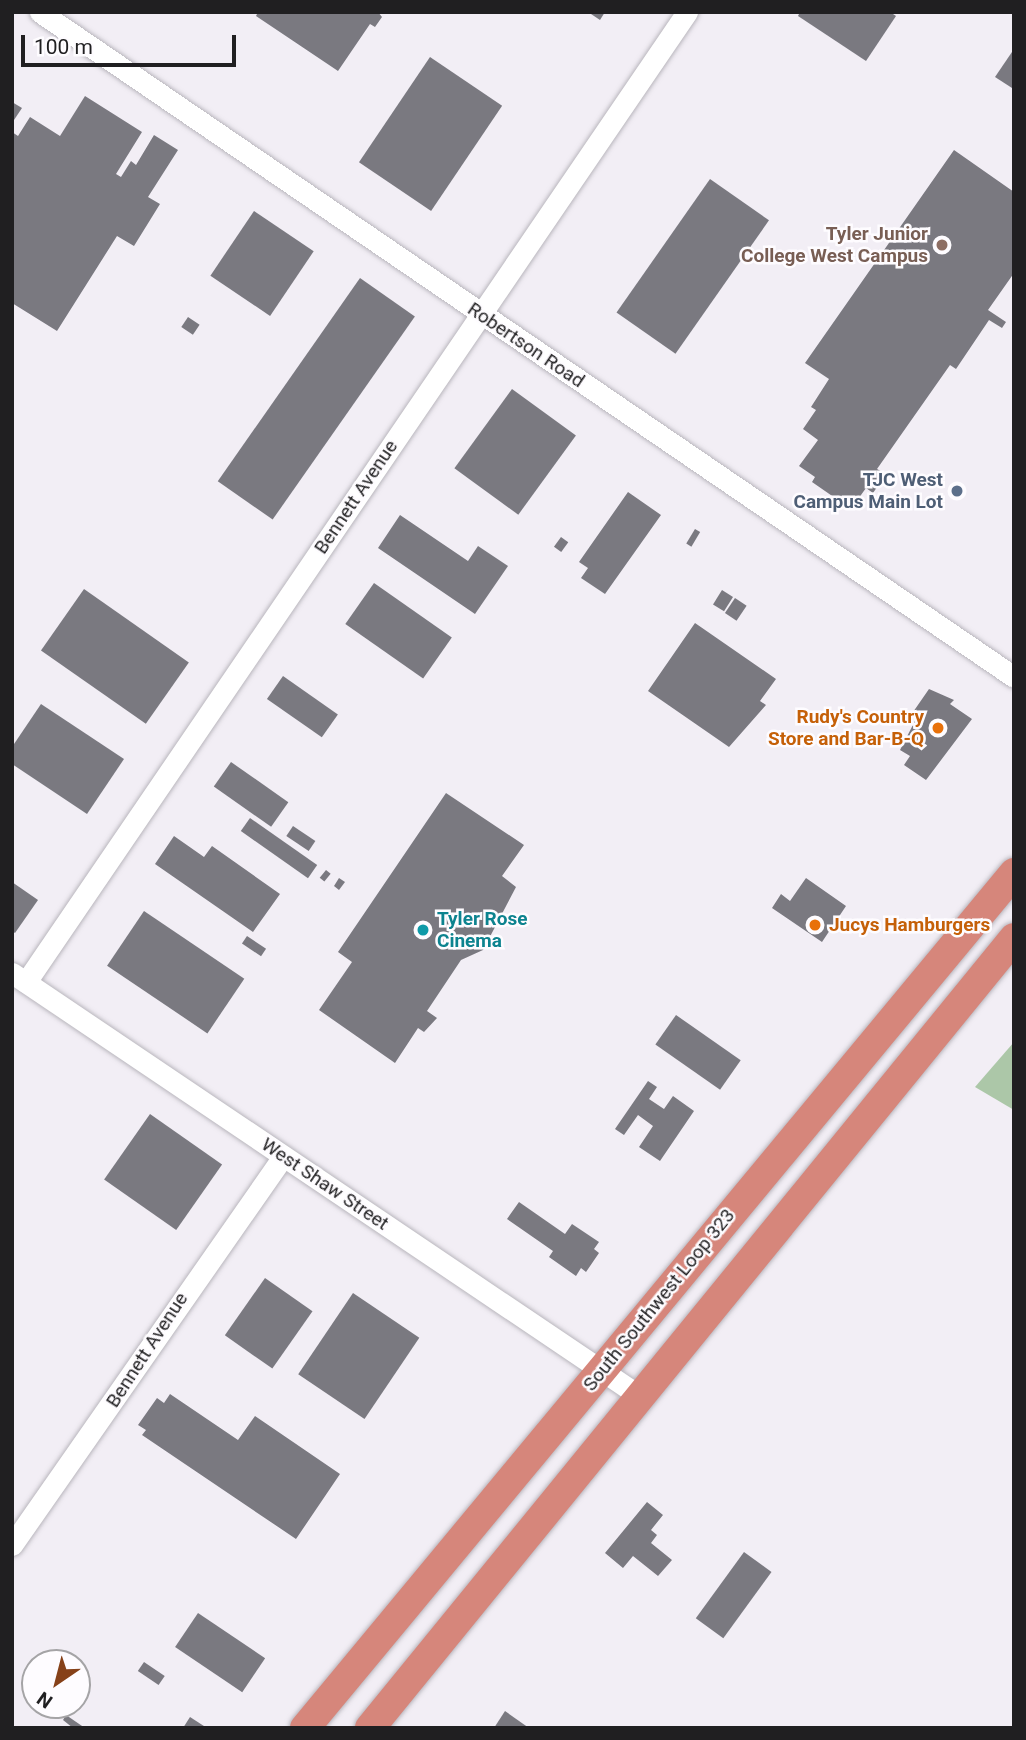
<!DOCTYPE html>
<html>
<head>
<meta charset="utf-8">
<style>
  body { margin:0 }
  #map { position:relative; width:1026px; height:1740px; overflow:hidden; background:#f2eef5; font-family:Roboto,sans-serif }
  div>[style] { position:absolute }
  .forest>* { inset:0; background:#acc7a8 }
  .building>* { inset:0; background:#7a7980; transform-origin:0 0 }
  .roads { filter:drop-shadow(0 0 2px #b9b6bd) drop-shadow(0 0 2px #b9b6bd) }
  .minor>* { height:21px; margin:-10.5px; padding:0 10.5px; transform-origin:10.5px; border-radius:10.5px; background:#fff }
  .highway>* { height:30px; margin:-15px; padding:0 15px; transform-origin:15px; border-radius:15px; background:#d6867b }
  .dots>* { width:19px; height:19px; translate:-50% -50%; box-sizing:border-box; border:4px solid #fefcff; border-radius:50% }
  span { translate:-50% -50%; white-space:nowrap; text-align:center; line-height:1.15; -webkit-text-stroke:5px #fefcff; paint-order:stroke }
  .education-label { font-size:19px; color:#785e54; font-weight:700 }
  .right { translate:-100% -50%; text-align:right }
  .street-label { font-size:19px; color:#201f21 }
  .service-label { font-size:19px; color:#4e5e75; font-weight:700 }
  .food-label { font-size:19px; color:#c56008; font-weight:700 }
  .left { translate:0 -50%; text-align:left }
  .culture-label { font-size:19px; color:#0d838f; font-weight:700 }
  .frame { position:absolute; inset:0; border:14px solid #201f21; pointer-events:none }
  .north { position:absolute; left:21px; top:1649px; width:70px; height:70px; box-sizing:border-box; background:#fefcff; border:2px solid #a5a4a6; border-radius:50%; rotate:215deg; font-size:19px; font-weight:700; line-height:28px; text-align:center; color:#201f21 }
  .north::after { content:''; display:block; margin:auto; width:24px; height:32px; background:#864119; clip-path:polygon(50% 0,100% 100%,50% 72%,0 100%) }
  .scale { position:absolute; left:21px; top:35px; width:215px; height:32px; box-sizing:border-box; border:4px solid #201f21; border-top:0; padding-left:9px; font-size:21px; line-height:24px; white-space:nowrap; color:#201f21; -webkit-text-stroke:5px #fefcff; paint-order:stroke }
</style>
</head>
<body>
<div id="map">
  <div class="forest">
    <i style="clip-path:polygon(1014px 1042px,1014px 1110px,975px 1087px)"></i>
  </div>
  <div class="building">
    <i style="clip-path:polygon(258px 12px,378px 12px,382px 17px,375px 27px,370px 24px,338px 71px,256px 16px)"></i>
    <i style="clip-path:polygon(588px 12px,605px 12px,600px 20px)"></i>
    <i style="clip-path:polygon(800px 12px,890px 12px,896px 16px,866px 61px,798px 16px)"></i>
    <i style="clip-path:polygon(1014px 49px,1014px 86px,1012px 88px,995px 77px)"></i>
    <i style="left:430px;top:57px;width:87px;height:127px;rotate:34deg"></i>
    <i style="clip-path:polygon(85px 96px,142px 132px,116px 174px,121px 177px,131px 161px,136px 165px,154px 135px,178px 150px,148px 197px,160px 204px,134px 246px,117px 236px,57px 331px,12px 303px,12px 132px,18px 136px,30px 117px,60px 136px)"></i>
    <i style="clip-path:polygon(12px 102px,22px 108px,12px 123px)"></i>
    <i style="clip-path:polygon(954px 150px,1014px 192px,1014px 273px,988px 310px,1006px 322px,1002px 328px,989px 320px,956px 369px,950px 365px,877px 469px,886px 474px,873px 493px,866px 488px,851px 509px,812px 482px,815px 477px,799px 466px,818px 440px,803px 429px,816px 410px,811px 407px,829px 379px,805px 363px)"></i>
    <i style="left:710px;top:179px;width:72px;height:163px;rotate:35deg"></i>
    <i style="left:254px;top:211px;width:72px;height:78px;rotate:34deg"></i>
    <i style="left:360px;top:278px;width:67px;height:248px;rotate:35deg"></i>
    <i style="left:188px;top:317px;width:14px;height:12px;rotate:34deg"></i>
    <i style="left:512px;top:389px;width:79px;height:98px;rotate:36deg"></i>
    <i style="clip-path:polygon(628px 492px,661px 515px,605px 594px,581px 578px,588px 568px,579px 562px)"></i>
    <i style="clip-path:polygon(400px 515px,468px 561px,478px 546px,508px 566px,475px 614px,378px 548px)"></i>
    <i style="left:695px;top:529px;width:6px;height:17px;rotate:31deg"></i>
    <i style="left:561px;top:537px;width:9px;height:12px;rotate:36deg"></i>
    <i style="left:374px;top:583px;width:95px;height:50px;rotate:35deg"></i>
    <i style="left:84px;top:589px;width:128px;height:75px;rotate:35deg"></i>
    <i style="left:722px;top:590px;width:13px;height:17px;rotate:32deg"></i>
    <i style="left:735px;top:598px;width:14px;height:18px;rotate:34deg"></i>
    <i style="clip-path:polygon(695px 623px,776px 679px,760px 701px,766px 705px,729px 747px,648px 691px)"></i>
    <i style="left:283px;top:676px;width:67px;height:28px;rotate:35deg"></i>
    <i style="clip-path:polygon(929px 689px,954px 700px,950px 704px,972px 719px,926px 780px,904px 765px,910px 756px,900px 750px,916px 719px,911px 715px)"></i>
    <i style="clip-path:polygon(41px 704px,124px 759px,87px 814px,12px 764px,12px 747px)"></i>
    <i style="left:231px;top:762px;width:70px;height:30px;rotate:35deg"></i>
    <i style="clip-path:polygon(446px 793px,524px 845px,502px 876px,516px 887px,483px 950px,461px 960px,427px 1011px,437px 1018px,424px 1032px,418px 1028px,395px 1063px,319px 1010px,352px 962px,338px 952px)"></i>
    <i style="left:250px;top:818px;width:82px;height:16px;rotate:35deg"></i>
    <i style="left:293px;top:826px;width:27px;height:12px;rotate:34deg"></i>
    <i style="clip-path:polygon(174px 836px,204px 857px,212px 846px,280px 894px,253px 932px,155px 864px)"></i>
    <i style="left:326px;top:870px;width:6px;height:10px;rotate:39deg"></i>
    <i style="clip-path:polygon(339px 878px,345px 882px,339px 890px,334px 886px)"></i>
    <i style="clip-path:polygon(806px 878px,846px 906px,822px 942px,772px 908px,781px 894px,790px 901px)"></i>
    <i style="clip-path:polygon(12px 882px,38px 900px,15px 933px,12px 931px)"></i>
    <i style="left:144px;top:911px;width:121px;height:66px;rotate:34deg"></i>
    <i style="left:247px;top:936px;width:23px;height:9px;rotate:34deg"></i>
    <i style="left:676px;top:1015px;width:79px;height:36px;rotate:35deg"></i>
    <i style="clip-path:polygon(648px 1081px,657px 1087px,649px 1099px,664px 1109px,673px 1096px,694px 1111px,660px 1161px,639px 1147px,653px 1126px,638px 1115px,624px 1135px,615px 1129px)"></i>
    <i style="left:150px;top:1114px;width:88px;height:80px;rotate:35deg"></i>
    <i style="clip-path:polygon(519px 1202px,565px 1234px,572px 1224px,599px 1242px,594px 1249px,599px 1253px,586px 1272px,581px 1268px,576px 1276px,549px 1257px,553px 1251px,507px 1219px)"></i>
    <i style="left:265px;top:1278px;width:58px;height:70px;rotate:35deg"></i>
    <i style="left:353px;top:1293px;width:80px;height:98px;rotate:34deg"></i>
    <i style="clip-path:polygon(170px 1394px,238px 1440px,255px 1416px,340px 1474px,296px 1539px,142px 1435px,146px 1430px,138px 1425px,157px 1398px,164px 1403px)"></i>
    <i style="clip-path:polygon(647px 1502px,663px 1515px,651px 1530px,657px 1535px,651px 1543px,672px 1560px,658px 1576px,633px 1556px,623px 1568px,605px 1553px)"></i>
    <i style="left:744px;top:1552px;width:34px;height:82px;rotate:36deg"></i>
    <i style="left:198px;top:1613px;width:81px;height:41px;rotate:34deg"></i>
    <i style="left:144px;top:1662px;width:25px;height:11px;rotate:34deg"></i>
    <i style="clip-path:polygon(505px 1711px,529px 1728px,494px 1728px)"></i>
    <i style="clip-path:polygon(66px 1715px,85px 1728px,73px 1728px,63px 1720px)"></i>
    <i style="clip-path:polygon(190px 1717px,207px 1728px,183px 1728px)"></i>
  </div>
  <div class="roads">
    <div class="minor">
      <i style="left:40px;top:12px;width:1179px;rotate:34.32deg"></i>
      <i style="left:12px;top:973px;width:755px;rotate:33.98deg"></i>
      <i style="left:26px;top:982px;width:1174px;rotate:-55.73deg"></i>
      <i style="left:12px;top:1545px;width:474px;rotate:-55.1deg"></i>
    </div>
    <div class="highway">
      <i style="left:305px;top:1728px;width:1111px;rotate:-50.33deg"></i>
      <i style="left:370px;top:1728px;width:1019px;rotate:-50.81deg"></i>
    </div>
  </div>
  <div class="dots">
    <i style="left:942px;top:245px;background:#8d6e63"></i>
    <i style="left:957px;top:491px;background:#5c6f8a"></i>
    <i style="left:938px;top:728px;background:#e8710a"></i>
    <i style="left:815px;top:925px;background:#e8710a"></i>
    <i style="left:423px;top:930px;background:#0f9aa8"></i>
  </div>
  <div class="education-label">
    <span class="right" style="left:928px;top:245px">Tyler Junior<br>College West Campus</span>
  </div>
  <div class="street-label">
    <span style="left:526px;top:345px;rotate:34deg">Robertson Road</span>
    <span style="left:356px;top:497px;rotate:-56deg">Bennett Avenue</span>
    <span style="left:325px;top:1184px;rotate:34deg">West Shaw Street</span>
    <span style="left:659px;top:1300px;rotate:-51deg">South Southwest Loop 323</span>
    <span style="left:147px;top:1350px;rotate:-57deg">Bennett Avenue</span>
  </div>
  <div class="service-label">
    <span class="right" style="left:943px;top:491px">TJC West<br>Campus Main Lot</span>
  </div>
  <div class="food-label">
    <span class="right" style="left:924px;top:728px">Rudy's Country<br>Store and Bar-B-Q</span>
    <span class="left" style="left:829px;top:925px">Jucys Hamburgers</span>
  </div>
  <div class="culture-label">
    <span class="left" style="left:437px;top:930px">Tyler Rose<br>Cinema</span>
  </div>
  <div class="frame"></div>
  <div class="north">N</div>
  <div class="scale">100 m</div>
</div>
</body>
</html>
